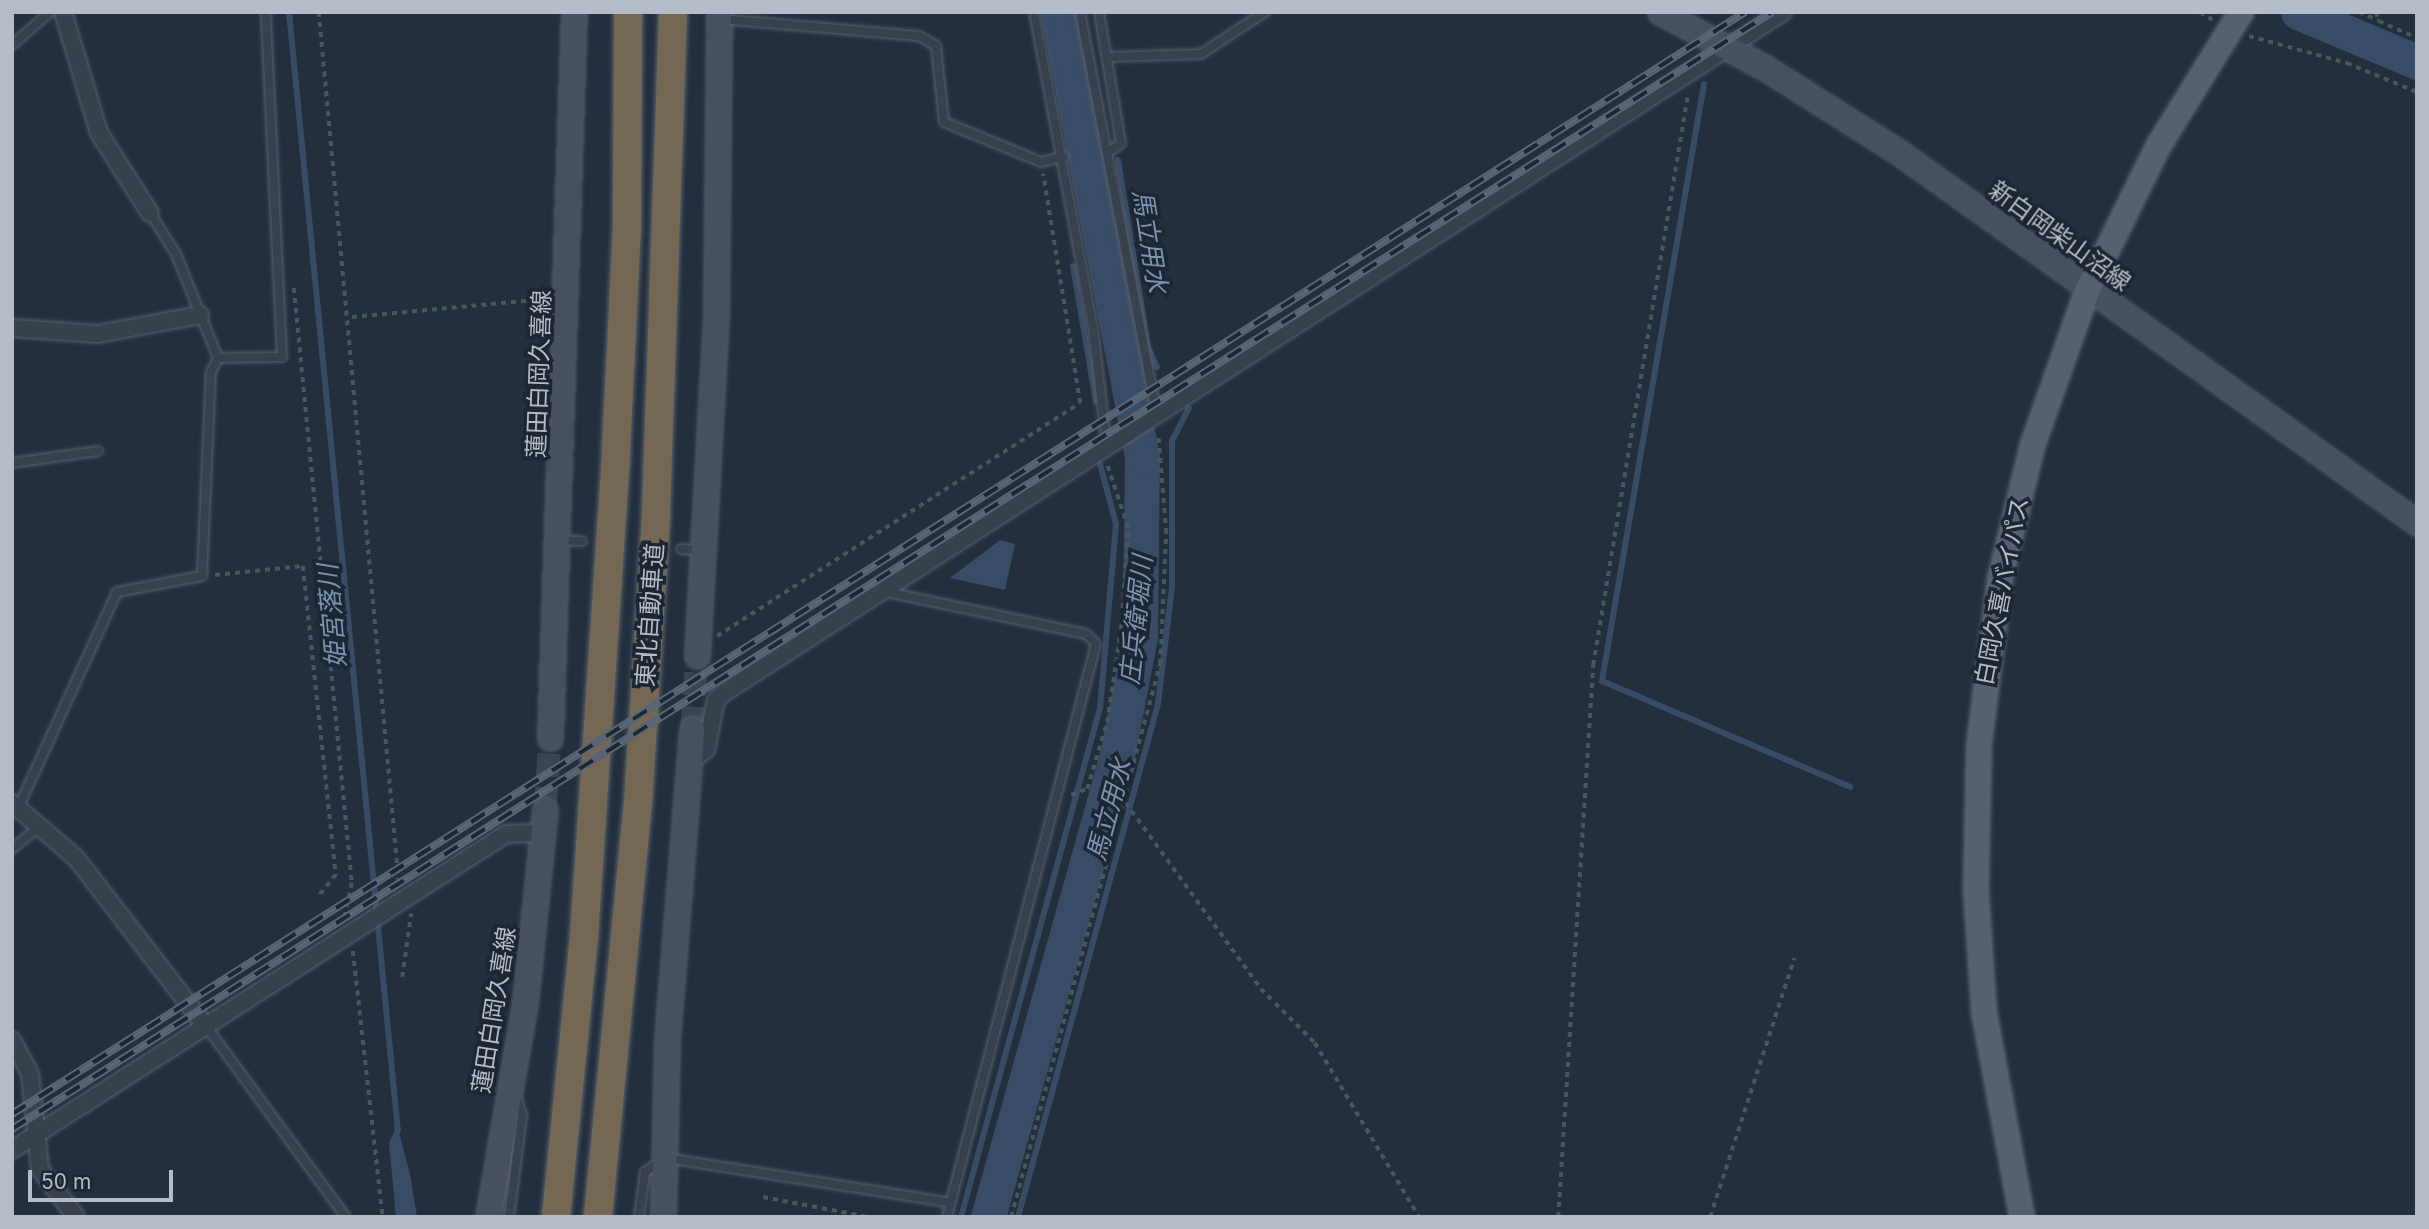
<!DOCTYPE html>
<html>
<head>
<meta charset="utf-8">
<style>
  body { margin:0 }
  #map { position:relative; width:2429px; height:1229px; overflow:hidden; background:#242f3e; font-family:Inter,"Noto Sans JP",sans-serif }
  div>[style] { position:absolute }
  .water>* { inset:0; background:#394c67 }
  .stream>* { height:6px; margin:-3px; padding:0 3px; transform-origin:3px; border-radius:3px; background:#394c67 }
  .river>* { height:35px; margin:-17.5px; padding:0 17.5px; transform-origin:17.5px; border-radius:17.5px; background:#394c67 }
  .secondary-tunnel>* { height:23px; margin-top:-11.5px; transform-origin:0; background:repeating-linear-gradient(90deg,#3a4453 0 23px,transparent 0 34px) }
  .path>* { height:3.5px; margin-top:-1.75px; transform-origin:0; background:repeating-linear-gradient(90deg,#44595c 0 5px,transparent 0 10px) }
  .roads { filter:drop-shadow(0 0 2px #565f6c) drop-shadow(0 0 2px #565f6c) }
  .lane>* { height:8px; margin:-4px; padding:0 4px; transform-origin:4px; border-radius:4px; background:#38414e }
  .street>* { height:16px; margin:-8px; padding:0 8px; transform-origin:8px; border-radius:8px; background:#38414e }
  .secondary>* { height:23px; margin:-11.5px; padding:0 11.5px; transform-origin:11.5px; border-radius:11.5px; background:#465061 }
  .primary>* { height:24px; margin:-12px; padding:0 12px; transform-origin:12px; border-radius:12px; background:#56606e }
  .highway>* { height:28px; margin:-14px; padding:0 14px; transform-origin:14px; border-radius:14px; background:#746855 }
  .rail>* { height:8px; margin-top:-4px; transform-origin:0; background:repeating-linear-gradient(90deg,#1d2633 0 16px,#5a6575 0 32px); box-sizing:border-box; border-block:2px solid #5a6575 }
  span { translate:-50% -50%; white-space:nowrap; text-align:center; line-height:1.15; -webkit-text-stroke:7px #1d2633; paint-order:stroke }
  .street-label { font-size:24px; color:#b4bcc9 }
  .water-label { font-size:26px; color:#7c92b1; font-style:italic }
  .frame { position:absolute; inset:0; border:14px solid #b4bcc9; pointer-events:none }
  .scale { position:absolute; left:28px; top:1170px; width:145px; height:32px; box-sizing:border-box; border:4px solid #b4bcc9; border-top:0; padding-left:9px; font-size:21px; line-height:24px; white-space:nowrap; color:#b4bcc9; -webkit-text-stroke:5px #1d2633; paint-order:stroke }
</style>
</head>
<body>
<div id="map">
  <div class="water">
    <i style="clip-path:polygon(1000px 540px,1015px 544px,1005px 590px,950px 578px)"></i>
    <i style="clip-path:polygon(397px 1125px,410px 1174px,417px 1217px,396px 1217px,389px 1143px)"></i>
  </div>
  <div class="stream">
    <i style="left:289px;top:12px;width:1124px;rotate:84.44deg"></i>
    <i style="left:1704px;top:84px;width:606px;rotate:99.7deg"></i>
    <i style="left:1602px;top:681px;width:270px;rotate:23.1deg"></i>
    <i style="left:1118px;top:160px;width:189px;rotate:80.9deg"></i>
    <i style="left:1148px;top:347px;width:22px;rotate:66deg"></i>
    <i style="left:1073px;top:266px;width:138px;rotate:80.4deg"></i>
    <i style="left:961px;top:1217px;width:528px;rotate:-74.73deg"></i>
    <i style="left:1100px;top:708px;width:185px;rotate:-85deg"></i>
    <i style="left:1116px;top:524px;width:62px;rotate:-104.9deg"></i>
    <i style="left:1018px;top:1217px;width:532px;rotate:-74.74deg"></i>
    <i style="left:1158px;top:704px;width:118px;rotate:-83.2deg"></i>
    <i style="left:1172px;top:587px;width:146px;rotate:-90deg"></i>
    <i style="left:1172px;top:441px;width:37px;rotate:-63deg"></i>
  </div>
  <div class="river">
    <i style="left:2298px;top:12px;width:129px;rotate:22.8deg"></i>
    <i style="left:988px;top:1217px;width:479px;rotate:-74.4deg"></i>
    <i style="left:1117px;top:756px;width:121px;rotate:-79.1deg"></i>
    <i style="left:1140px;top:637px;width:180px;rotate:-89.4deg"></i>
    <i style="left:1142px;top:457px;width:453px;rotate:-100.7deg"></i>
  </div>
  <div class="secondary-tunnel">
    <i style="left:692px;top:729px;width:73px;rotate:-86.1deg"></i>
    <i style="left:545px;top:810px;width:72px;rotate:-86deg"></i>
  </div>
  <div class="path">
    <i style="left:319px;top:12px;width:874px;rotate:84.75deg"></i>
    <i style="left:2200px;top:12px;width:15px;rotate:32deg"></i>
    <i style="left:2359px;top:12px;width:22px;rotate:24deg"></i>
    <i style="left:2376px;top:12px;width:9px;rotate:72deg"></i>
    <i style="left:2379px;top:21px;width:42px;rotate:24.1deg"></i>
    <i style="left:2249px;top:36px;width:102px;rotate:15.4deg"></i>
    <i style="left:2347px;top:63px;width:76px;rotate:22.5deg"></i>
    <i style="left:294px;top:288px;width:598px;rotate:84.43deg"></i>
    <i style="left:352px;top:883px;width:35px;rotate:102deg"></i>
    <i style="left:352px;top:317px;width:194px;rotate:-5.3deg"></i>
    <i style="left:215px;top:575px;width:88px;rotate:-5.8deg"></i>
    <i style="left:303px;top:566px;width:311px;rotate:83.9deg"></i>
    <i style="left:336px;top:875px;width:26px;rotate:129deg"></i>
    <i style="left:717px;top:636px;width:431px;rotate:-32.7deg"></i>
    <i style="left:1080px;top:403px;width:232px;rotate:-99.2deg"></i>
    <i style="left:1071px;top:795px;width:17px;rotate:-21deg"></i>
    <i style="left:1087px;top:789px;width:70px;rotate:-73.4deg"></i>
    <i style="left:1107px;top:722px;width:95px;rotate:-81.5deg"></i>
    <i style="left:1121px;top:628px;width:100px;rotate:-86deg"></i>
    <i style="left:1128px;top:528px;width:66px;rotate:-108.4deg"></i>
    <i style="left:1126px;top:803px;width:230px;rotate:54deg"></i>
    <i style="left:1261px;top:989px;width:76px;rotate:45deg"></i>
    <i style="left:1315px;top:1043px;width:203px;rotate:59.1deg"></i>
    <i style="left:353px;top:951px;width:268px;rotate:83.6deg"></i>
    <i style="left:402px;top:977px;width:64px;rotate:-81.9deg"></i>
    <i style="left:763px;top:1197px;width:107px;rotate:10.8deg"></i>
    <i style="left:1011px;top:1217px;width:573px;rotate:-74.92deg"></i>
    <i style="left:1160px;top:664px;width:131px;rotate:-87.4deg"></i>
    <i style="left:1166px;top:533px;width:100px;rotate:-94.6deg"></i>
    <i style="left:1558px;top:1217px;width:553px;rotate:-86.37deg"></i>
    <i style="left:1593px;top:665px;width:580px;rotate:-80.57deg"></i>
    <i style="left:1710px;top:1217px;width:272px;rotate:-72deg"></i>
  </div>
  <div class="roads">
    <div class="lane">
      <i style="left:1034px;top:12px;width:320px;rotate:79.4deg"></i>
      <i style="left:1093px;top:327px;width:122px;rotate:83.4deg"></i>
      <i style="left:1080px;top:12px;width:409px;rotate:79.2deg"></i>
      <i style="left:1099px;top:12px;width:133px;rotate:80.5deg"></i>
      <i style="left:1121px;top:143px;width:17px;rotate:144deg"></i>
      <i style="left:720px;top:19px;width:200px;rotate:4.9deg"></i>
      <i style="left:919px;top:36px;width:20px;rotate:30deg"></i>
      <i style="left:936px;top:46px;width:76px;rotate:84deg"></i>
      <i style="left:944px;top:122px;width:105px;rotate:22.4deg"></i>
      <i style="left:1041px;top:162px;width:23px;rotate:-13deg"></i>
      <i style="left:12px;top:45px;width:50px;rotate:-41deg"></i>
      <i style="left:1108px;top:57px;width:93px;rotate:-1.8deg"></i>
      <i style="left:1201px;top:54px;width:77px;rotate:-33.3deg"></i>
      <i style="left:218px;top:358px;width:64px;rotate:-0.9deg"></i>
      <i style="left:282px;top:357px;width:345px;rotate:-92.7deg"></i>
      <i style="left:12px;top:463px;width:87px;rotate:-7.9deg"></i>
      <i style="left:560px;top:540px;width:22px;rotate:3deg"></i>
      <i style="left:681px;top:549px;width:19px;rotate:3deg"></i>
      <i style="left:882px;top:591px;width:208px;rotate:11.9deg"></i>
      <i style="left:1086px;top:634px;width:14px;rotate:45deg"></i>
      <i style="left:1096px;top:644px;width:592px;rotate:104.58deg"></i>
      <i style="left:19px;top:806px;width:235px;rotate:-65.4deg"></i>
      <i style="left:117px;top:592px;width:86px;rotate:-10.7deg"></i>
      <i style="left:202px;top:576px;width:204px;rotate:-87.5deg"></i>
      <i style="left:211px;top:372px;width:16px;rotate:-63deg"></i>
      <i style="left:218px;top:358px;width:112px;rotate:-112deg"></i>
      <i style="left:176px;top:254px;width:49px;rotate:-122.4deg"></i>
      <i style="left:12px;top:849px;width:35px;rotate:-40deg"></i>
      <i style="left:206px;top:1026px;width:237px;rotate:53.8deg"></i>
      <i style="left:509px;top:1217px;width:103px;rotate:-82.7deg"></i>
      <i style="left:522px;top:1115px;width:20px;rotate:-108deg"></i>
      <i style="left:639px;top:1217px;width:45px;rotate:-82.4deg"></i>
      <i style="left:645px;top:1172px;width:25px;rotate:-34deg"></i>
      <i style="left:666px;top:1158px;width:285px;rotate:8.9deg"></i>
    </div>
    <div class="street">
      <i style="left:63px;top:12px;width:126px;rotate:73.4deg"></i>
      <i style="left:99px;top:133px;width:95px;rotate:57.5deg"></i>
      <i style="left:12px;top:328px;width:86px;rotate:4deg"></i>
      <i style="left:98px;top:334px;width:104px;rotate:-10.6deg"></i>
      <i style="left:691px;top:760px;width:18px;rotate:-34deg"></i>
      <i style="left:706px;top:750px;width:51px;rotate:-78.7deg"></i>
      <i style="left:716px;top:700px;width:12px;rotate:-42deg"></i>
      <i style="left:725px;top:692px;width:1258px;rotate:-32.73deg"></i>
      <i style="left:12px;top:803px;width:84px;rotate:40.7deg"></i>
      <i style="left:76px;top:858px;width:210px;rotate:52.4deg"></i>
      <i style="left:12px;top:1040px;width:38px;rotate:62deg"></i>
      <i style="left:30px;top:1074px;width:96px;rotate:84deg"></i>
      <i style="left:40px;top:1169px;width:60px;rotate:53.1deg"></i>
      <i style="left:12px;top:1150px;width:586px;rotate:-32.61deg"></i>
      <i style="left:506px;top:834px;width:37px;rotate:-2deg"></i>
    </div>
    <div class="secondary">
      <i style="left:1660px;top:12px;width:118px;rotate:27.9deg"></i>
      <i style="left:1764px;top:67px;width:161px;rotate:32.3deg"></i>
      <i style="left:1900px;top:153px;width:636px;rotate:35.59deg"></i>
      <i style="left:697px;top:656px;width:338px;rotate:-86.8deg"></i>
      <i style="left:716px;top:319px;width:307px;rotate:-89.4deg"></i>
      <i style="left:550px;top:738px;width:726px;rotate:-88.11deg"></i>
      <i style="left:488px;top:1217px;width:217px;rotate:-80.2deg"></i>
      <i style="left:525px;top:1003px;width:194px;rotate:-84.1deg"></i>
      <i style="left:663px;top:1217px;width:177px;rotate:-88.7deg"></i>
      <i style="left:667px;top:1040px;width:312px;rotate:-85.4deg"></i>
    </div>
    <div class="primary">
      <i style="left:2022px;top:1217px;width:209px;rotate:-100.5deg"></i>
      <i style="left:1984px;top:1011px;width:122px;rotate:-93.8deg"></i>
      <i style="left:1976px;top:889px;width:144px;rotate:-88.8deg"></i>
      <i style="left:1979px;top:745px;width:167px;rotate:-82.8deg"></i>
      <i style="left:2000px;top:579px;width:139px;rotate:-76.3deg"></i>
      <i style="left:2033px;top:444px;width:164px;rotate:-70.5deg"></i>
      <i style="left:2088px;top:289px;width:161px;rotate:-63.8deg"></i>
      <i style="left:2159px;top:145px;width:156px;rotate:-58.3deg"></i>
    </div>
    <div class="highway">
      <i style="left:556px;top:1217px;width:281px;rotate:-84.3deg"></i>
      <i style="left:584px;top:937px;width:487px;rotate:-86.2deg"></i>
      <i style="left:616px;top:451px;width:225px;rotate:-87.2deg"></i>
      <i style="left:627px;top:226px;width:214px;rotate:-89.7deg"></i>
      <i style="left:598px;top:1217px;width:416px;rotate:-84.5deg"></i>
      <i style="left:638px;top:803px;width:291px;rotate:-86.4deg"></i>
      <i style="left:656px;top:513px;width:501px;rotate:-88.06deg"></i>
    </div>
  </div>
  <div class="rail">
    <i style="left:12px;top:1114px;width:2054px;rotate:-32.45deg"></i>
    <i style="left:12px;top:1129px;width:2085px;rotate:-32.4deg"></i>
  </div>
  <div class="street-label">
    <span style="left:2060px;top:236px;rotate:36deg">新白岡柴山沼線</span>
    <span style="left:539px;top:374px;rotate:-88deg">蓮田白岡久喜線</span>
    <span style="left:2002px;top:591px;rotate:-79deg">白岡久喜バイパス</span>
    <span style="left:650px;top:615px;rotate:-86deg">東北自動車道</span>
    <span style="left:494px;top:1010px;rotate:-81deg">蓮田白岡久喜線</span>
  </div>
  <div class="water-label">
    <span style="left:1150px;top:241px;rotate:81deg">馬立用水</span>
    <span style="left:332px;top:616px;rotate:-95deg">姫宮落川</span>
    <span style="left:1136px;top:620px;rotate:-84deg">庄兵衛堀川</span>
    <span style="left:1109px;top:810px;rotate:-75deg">馬立用水</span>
  </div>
  <div class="frame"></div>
  <div class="scale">50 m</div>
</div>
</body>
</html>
